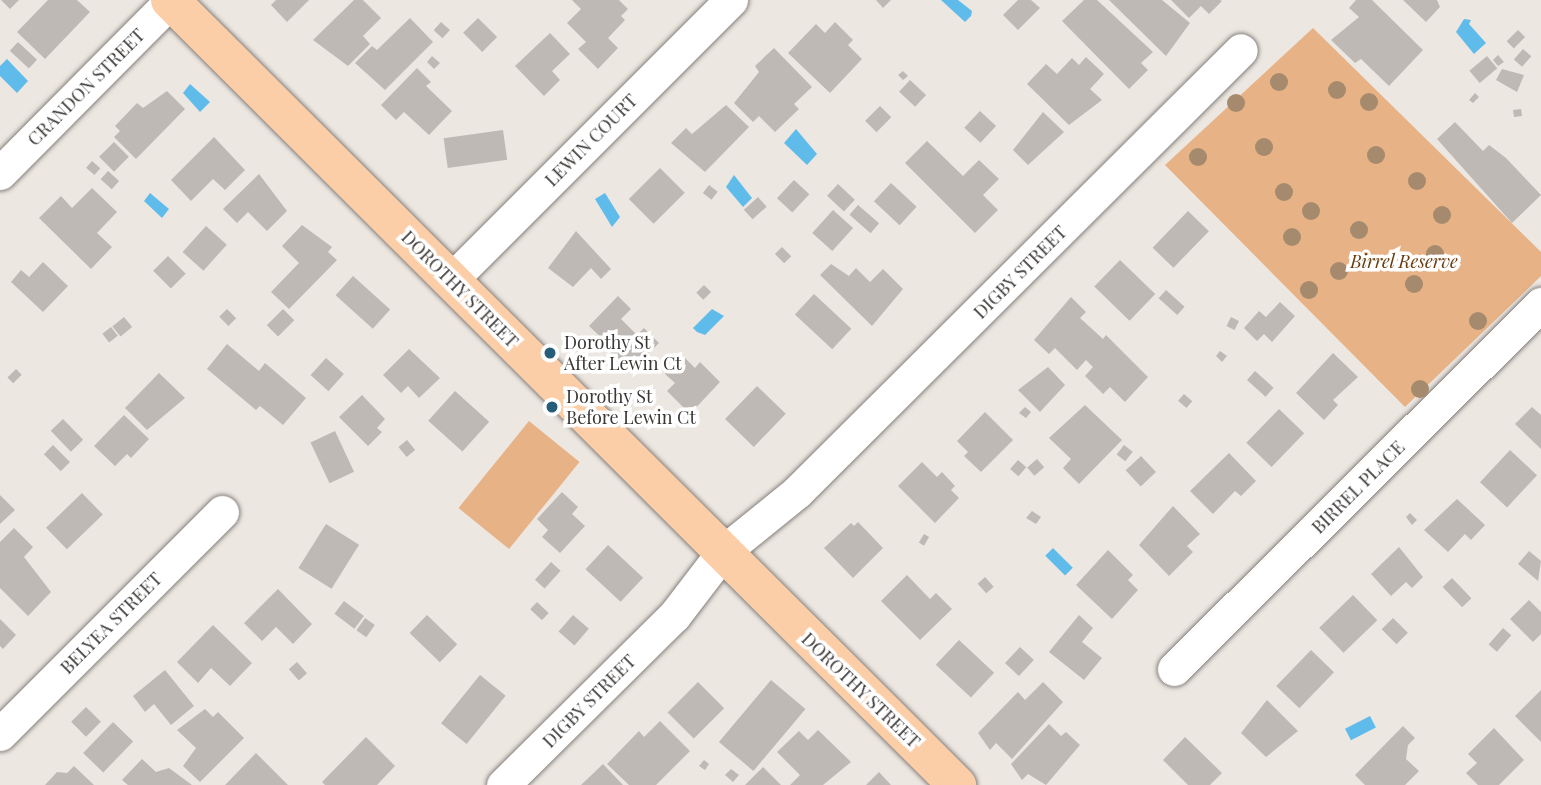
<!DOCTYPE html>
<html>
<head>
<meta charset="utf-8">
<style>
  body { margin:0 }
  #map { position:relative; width:1541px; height:785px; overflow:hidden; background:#ede7e2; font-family:"Playfair Display",serif }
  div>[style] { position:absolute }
  .green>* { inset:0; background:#e7b285; transform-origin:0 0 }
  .water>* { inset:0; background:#5fbcea; transform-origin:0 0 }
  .building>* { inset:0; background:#beb9b4; transform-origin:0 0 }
  .roads { filter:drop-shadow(0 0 2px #86807c) drop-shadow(0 0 2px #86807c) }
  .minor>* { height:33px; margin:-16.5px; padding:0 16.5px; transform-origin:16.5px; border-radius:16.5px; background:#fff }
  .major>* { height:38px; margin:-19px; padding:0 19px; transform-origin:19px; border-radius:19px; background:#fbcea7 }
  .trees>* { width:18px; height:18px; margin:-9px; border-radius:50%; background:#a58a6e }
  .dots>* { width:19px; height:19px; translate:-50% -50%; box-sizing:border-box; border:4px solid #fff; border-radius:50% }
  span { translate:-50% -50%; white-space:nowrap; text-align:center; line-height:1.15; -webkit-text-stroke:7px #fff; paint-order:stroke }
  .street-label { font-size:18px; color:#3a3735 }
  .park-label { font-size:18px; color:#6a3d10; font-style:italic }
  .poi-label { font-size:18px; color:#3a3735 }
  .left { translate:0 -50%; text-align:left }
</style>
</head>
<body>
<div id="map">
  <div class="green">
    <i style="clip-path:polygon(1313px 28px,1541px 252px,1541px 276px,1405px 407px,1165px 165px)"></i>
    <i style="left:529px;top:421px;width:65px;height:112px;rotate:39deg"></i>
  </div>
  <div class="water">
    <i style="clip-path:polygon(941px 0,958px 0,972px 11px,971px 16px,965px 22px)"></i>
    <i style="clip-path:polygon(1464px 19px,1471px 20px,1469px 24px,1486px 43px,1474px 54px,1456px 32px)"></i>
    <i style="clip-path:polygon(7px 59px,28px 81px,17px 93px,0 76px,0 66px)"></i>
    <i style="clip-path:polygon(190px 84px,210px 102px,200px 112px,183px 93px)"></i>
    <i style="clip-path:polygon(796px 129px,817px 154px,807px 165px,784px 143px)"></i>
    <i style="clip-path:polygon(734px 175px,752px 198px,743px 207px,726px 187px)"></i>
    <i style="clip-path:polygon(150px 193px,169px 209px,162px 218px,144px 201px)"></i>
    <i style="clip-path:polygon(605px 193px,620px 217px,612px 227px,595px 199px)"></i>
    <i style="clip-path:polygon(712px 309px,724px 316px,705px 335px,697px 332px,693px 328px)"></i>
    <i style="left:1053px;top:548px;width:28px;height:11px;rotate:45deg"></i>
    <i style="left:1370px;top:716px;width:13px;height:28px;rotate:63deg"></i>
  </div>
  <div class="building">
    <i style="clip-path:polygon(1px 0,19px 0,10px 9px)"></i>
    <i style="clip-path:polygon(48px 0,77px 0,90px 12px,45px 59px,17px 32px)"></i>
    <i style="clip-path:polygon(276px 0,309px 0,287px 22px,271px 5px)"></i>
    <i style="clip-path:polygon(354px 0,363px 0,381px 18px,363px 36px,370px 44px,348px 66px,313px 40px)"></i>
    <i style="clip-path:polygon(572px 0,619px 0,628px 9px,621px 16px,625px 20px,608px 38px,618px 48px,598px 69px,578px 49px,586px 42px,567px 23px,581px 9px)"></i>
    <i style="clip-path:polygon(876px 0,891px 0,883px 8px)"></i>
    <i style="clip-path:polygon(1018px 0,1031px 0,1040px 8px,1018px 30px,1003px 15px)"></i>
    <i style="clip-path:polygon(1084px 0,1097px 0,1153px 52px,1141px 63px,1148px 70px,1129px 89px,1062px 21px)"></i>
    <i style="clip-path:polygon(1109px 0,1162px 0,1190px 23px,1166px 56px)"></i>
    <i style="clip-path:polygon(1171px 0,1220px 0,1222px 1px,1209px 14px,1201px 6px,1189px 18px)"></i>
    <i style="clip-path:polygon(1356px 0,1372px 0,1423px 50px,1389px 86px,1361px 59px,1355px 63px,1331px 40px,1359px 17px,1349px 8px)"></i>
    <i style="clip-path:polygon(1403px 0,1437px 0,1440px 7px,1426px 22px)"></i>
    <i style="clip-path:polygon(410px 18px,433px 42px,385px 90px,355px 63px,372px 46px,377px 50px)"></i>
    <i style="left:478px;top:18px;width:27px;height:21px;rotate:45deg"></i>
    <i style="left:441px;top:22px;width:12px;height:11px;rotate:42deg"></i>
    <i style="clip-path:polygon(835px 22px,853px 40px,848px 45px,862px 59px,830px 93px,788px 53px,816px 24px,825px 33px)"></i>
    <i style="left:1518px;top:30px;width:10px;height:16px;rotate:45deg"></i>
    <i style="clip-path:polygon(550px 33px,570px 54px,552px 71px,560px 80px,544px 96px,515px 66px)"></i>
    <i style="left:18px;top:42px;width:26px;height:12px;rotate:43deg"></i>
    <i style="clip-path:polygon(774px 48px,812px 87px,794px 104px,799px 109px,775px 132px,759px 116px,753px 122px,734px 103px,759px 72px,755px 66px)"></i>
    <i style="left:1523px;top:49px;width:11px;height:14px;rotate:41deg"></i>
    <i style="clip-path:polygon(1498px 55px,1504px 62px,1498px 66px,1493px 60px)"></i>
    <i style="clip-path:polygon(432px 56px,440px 63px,434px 69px,427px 62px)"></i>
    <i style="left:1487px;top:56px;width:16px;height:23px;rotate:50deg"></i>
    <i style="clip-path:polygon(1086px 57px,1104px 74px,1090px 89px,1102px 100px,1069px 125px,1027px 84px,1046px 64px,1057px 74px,1072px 58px,1079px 65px)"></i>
    <i style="clip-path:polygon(417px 68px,431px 82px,426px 86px,452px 111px,429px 135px,404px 112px,396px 120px,381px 105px)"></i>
    <i style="clip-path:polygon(1502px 69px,1524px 75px,1517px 92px,1496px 80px)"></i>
    <i style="clip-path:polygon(903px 71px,908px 76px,903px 80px,898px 75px)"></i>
    <i style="left:910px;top:80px;width:22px;height:16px;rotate:43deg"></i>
    <i style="clip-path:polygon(167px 91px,185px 109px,136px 159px,114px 137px,120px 131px,115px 126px,137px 103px,143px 108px)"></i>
    <i style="clip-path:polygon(1475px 93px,1479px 97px,1473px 103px,1469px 100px)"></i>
    <i style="clip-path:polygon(726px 105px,749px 127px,705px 172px,671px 143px,686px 128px,692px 134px)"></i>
    <i style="left:880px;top:106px;width:16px;height:21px;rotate:45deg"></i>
    <i style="left:1521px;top:109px;width:7px;height:8px;rotate:82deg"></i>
    <i style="left:980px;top:111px;width:22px;height:23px;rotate:43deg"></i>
    <i style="clip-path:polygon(1043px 112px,1064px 132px,1028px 165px,1013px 150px)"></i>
    <i style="clip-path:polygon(1455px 122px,1483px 151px,1489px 145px,1506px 158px,1541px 195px,1512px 223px,1437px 139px)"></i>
    <i style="left:503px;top:130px;width:30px;height:60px;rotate:82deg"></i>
    <i style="clip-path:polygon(214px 137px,245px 170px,225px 190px,213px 179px,191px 201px,171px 180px)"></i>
    <i style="clip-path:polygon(927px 141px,963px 176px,979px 160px,999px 179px,983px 195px,998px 210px,975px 233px,905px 163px)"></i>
    <i style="left:114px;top:142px;width:21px;height:21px;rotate:45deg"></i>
    <i style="left:92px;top:161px;width:11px;height:9px;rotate:41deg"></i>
    <i style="left:660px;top:168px;width:35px;height:44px;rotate:45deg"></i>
    <i style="left:108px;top:171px;width:15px;height:11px;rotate:42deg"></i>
    <i style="clip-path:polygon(259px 174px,287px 211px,267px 231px,248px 212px,237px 223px,223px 209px)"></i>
    <i style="left:794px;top:180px;width:21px;height:25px;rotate:43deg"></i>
    <i style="left:891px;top:183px;width:35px;height:25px;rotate:43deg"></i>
    <i style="left:838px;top:184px;width:23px;height:16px;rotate:43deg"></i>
    <i style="left:709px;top:185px;width:11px;height:10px;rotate:38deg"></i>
    <i style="clip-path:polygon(92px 188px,117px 212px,97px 233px,112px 247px,91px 269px,39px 218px,61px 196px,72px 208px)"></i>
    <i style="left:758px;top:197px;width:13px;height:19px;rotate:48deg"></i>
    <i style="left:858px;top:205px;width:28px;height:13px;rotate:41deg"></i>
    <i style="left:833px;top:210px;width:27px;height:31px;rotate:42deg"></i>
    <i style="left:1188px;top:211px;width:29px;height:51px;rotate:44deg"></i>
    <i style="clip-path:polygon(302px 225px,332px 247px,328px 252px,337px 260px,289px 309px,271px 292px,299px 263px,282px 246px)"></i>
    <i style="left:206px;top:226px;width:28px;height:35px;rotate:42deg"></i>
    <i style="clip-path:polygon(576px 231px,611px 269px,601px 279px,591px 268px,573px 287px,548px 268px)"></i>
    <i style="left:782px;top:247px;width:13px;height:10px;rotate:45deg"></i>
    <i style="left:168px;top:256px;width:25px;height:21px;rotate:45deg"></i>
    <i style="left:1120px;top:260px;width:49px;height:37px;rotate:44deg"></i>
    <i style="clip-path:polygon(43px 262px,68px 286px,43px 312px,11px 282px,21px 270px,29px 277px)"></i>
    <i style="clip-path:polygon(831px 264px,849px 276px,856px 268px,870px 282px,883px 269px,903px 289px,872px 326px,820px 275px)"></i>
    <i style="left:353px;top:276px;width:50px;height:26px;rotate:42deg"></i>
    <i style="left:704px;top:285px;width:10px;height:11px;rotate:45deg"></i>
    <i style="left:1166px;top:290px;width:25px;height:11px;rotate:42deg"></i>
    <i style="left:814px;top:294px;width:51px;height:28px;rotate:43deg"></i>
    <i style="clip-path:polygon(618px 296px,631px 309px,621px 319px,637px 335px,644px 328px,659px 343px,633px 369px,607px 350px,609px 345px,589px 326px)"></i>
    <i style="clip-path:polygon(1071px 297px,1086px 312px,1080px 318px,1103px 339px,1106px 335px,1148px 377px,1125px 402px,1110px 387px,1103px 394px,1085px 376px,1093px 367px,1086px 360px,1077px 370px,1055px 348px,1049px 354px,1034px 340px)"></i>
    <i style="clip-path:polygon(1280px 302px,1295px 316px,1272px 342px,1264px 334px,1257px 341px,1244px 328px,1259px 311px,1266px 317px)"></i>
    <i style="left:227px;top:309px;width:13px;height:11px;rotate:45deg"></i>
    <i style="left:283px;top:309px;width:16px;height:23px;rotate:45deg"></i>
    <i style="left:124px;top:317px;width:13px;height:15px;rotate:51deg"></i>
    <i style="left:1231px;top:317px;width:9px;height:10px;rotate:27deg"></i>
    <i style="left:111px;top:327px;width:11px;height:11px;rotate:52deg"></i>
    <i style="clip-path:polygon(227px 344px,259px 371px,265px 363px,306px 398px,283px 425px,260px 406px,256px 410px,207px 369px)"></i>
    <i style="clip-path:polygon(409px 349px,440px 378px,419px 398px,408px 386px,401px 393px,383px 375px)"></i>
    <i style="clip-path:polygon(1220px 351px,1227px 356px,1222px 362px,1216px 356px)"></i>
    <i style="clip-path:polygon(1333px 353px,1358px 377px,1333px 400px,1338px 405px,1324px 420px,1296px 393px)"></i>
    <i style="clip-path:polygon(683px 356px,695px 368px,700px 362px,720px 382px,690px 414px,667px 391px,675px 383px,665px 374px)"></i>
    <i style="left:326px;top:358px;width:24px;height:23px;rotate:42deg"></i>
    <i style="clip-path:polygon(1048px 367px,1065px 385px,1040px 412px,1018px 390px)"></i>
    <i style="left:16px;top:369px;width:8px;height:12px;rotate:45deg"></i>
    <i style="left:1255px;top:371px;width:25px;height:12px;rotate:42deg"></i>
    <i style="clip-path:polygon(159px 373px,185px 398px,147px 430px,125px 408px)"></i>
    <i style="left:757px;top:386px;width:40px;height:46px;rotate:44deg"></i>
    <i style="left:455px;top:391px;width:46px;height:40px;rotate:42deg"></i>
    <i style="left:1184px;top:394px;width:11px;height:9px;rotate:41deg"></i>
    <i style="clip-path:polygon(362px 395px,385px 419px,377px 428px,382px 432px,368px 446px,339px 417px)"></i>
    <i style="clip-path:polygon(1085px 405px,1122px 440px,1079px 484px,1063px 468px,1071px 459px,1049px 438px)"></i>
    <i style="clip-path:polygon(1025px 407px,1031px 412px,1026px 418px,1019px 413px)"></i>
    <i style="clip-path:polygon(1532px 407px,1541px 415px,1541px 449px,1515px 424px)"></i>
    <i style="left:1279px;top:409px;width:35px;height:47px;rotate:44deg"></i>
    <i style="clip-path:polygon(985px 412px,1013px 440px,981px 472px,964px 456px,968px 452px,957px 441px)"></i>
    <i style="clip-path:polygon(124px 415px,149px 439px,131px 458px,127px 454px,115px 466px,94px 446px)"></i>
    <i style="left:63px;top:419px;width:29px;height:17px;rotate:46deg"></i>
    <i style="left:335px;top:431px;width:45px;height:27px;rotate:65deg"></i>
    <i style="left:407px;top:440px;width:13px;height:11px;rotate:51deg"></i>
    <i style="left:53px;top:445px;width:24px;height:13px;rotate:45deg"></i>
    <i style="left:1124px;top:445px;width:11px;height:12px;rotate:38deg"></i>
    <i style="left:1510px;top:450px;width:37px;height:44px;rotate:43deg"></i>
    <i style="clip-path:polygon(1229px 453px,1256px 481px,1241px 496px,1235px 491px,1213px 514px,1190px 491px)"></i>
    <i style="left:1141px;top:456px;width:22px;height:21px;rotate:47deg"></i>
    <i style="left:1037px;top:459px;width:11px;height:13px;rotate:49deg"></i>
    <i style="left:1018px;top:460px;width:11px;height:12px;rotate:41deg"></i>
    <i style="clip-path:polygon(922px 462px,937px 477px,942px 472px,955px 486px,951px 490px,959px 498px,935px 523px,898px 486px)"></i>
    <i style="clip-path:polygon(562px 492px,578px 507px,572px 514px,585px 526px,560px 553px,542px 537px,548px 530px,537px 519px)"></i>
    <i style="left:82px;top:493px;width:30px;height:50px;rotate:46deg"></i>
    <i style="clip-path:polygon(0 495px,15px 510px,0 524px)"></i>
    <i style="clip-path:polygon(1457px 499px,1485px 525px,1471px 540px,1465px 534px,1448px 552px,1424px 530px)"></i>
    <i style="clip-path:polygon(1173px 506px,1200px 534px,1187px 546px,1193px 552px,1169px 576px,1139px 545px)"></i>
    <i style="clip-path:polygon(1032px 511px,1041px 517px,1036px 524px,1026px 518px)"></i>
    <i style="clip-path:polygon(1410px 513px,1417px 520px,1412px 525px,1406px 517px)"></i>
    <i style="clip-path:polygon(858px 522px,883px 548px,853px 578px,824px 548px,851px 523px,854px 526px)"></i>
    <i style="left:326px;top:524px;width:39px;height:52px;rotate:32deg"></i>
    <i style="clip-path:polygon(14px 528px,33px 547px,24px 557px,51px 592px,28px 616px,0 588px,0 542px)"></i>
    <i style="left:924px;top:534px;width:6px;height:10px;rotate:31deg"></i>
    <i style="left:608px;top:545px;width:48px;height:33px;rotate:43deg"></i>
    <i style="clip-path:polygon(1399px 547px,1423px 577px,1412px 588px,1406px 582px,1391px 596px,1371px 574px)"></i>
    <i style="clip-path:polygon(1108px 550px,1133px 575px,1128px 580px,1138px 590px,1112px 619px,1076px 585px)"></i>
    <i style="clip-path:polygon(1529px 551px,1541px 561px,1538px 581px,1518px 564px)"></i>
    <i style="left:551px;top:562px;width:13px;height:24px;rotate:42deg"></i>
    <i style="clip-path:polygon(907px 575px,930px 599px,936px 593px,952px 609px,920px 640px,881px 601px)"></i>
    <i style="left:985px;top:577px;width:13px;height:10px;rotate:48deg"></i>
    <i style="left:1452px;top:578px;width:28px;height:13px;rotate:46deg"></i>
    <i style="clip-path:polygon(278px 589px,312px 624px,293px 644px,276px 627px,262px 641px,244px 623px)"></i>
    <i style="left:1353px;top:595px;width:35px;height:47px;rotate:46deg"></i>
    <i style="clip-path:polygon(1529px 600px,1541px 612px,1541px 634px,1533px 642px,1510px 619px)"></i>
    <i style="left:344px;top:601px;width:25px;height:16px;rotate:37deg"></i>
    <i style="left:537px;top:602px;width:16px;height:10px;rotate:43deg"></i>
    <i style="left:427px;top:615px;width:42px;height:25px;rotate:44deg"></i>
    <i style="left:573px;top:615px;width:21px;height:22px;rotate:41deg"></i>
    <i style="clip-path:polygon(1079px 615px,1093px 628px,1082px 642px,1102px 658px,1084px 680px,1049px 652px)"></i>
    <i style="left:365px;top:618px;width:12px;height:15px;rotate:35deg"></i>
    <i style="left:1393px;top:618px;width:21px;height:16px;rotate:45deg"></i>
    <i style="clip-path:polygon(0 619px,16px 635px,3px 649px,0 646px)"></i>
    <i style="clip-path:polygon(213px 625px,252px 663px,230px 686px,211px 668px,198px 683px,177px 662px)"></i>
    <i style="left:1503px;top:628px;width:11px;height:22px;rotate:41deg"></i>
    <i style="left:959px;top:640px;width:48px;height:34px;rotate:43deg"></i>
    <i style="left:1020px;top:647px;width:19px;height:22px;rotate:43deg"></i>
    <i style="left:1311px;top:650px;width:32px;height:50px;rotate:44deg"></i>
    <i style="left:297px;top:662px;width:15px;height:11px;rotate:48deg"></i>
    <i style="clip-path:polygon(165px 670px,194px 706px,171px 725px,154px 704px,145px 712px,133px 696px)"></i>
    <i style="left:480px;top:675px;width:33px;height:62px;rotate:39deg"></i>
    <i style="left:771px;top:680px;width:45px;height:81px;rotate:40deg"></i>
    <i style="left:698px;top:682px;width:37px;height:43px;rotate:45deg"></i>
    <i style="clip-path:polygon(1043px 682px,1063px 702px,1012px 759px,996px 743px,990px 750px,978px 733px,1018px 692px,1025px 700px)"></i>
    <i style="clip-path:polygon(1541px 690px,1541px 742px,1515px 716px)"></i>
    <i style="clip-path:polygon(1267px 700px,1298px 731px,1266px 757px,1241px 733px)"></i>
    <i style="left:86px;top:707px;width:21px;height:21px;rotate:45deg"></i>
    <i style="clip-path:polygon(205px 709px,213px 717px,218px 712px,244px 738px,200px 782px,183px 766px,196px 748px,177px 730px)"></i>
    <i style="clip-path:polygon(660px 721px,690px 751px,656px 785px,629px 785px,607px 764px,639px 731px,644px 737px)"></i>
    <i style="left:113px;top:722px;width:28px;height:43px;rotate:44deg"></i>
    <i style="clip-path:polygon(1049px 724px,1061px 736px,1066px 732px,1080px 745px,1046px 785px,1028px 774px,1022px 780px,1011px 764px)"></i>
    <i style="clip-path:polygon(1403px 726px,1415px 738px,1408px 745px,1406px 759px,1419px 771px,1405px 785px,1365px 785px,1355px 775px)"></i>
    <i style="clip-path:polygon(1494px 728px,1524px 760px,1499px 785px,1478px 785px,1466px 773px,1477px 763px,1468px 754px)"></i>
    <i style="clip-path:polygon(818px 730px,851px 762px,823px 785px,790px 785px,800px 775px,777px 752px,799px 731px,808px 740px)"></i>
    <i style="clip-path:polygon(366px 737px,395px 766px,377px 785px,325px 785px,322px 782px)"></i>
    <i style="clip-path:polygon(1185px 737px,1222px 773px,1210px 785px,1188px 785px,1163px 760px)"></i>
    <i style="clip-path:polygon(256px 753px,288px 785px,225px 785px)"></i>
    <i style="clip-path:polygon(142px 759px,156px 772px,169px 768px,192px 785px,128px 785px,122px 780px)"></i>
    <i style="clip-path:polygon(704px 760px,709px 764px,705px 770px,699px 766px)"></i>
    <i style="clip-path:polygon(603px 764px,623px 785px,581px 785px)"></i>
    <i style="clip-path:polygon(74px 766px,94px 785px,45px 785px,57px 772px,67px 773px)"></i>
    <i style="clip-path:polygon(763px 767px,781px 785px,745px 785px)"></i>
    <i style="clip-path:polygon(731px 769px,739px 775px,733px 782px,725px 775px)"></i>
    <i style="clip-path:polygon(879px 772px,891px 785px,866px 785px)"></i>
  </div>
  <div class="roads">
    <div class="minor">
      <i style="left:0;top:173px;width:243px;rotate:-45.2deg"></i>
      <i style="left:451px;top:280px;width:396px;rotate:-45deg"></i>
      <i style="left:1174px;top:669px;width:518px;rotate:-44.84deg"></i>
      <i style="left:0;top:734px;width:314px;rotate:-45deg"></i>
      <i style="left:503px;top:785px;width:240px;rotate:-44.7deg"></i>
      <i style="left:674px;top:616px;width:81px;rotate:-52.6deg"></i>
      <i style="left:723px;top:552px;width:95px;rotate:-39deg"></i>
      <i style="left:797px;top:492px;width:626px;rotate:-44.87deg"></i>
    </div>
    <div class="major">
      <i style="left:170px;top:0;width:1112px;rotate:44.93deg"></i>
    </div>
  </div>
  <div class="trees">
    <i style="left:1279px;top:82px"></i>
    <i style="left:1337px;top:90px"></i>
    <i style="left:1369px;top:102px"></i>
    <i style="left:1236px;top:103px"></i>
    <i style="left:1264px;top:147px"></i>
    <i style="left:1376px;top:155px"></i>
    <i style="left:1198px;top:157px"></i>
    <i style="left:1417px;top:181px"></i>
    <i style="left:1284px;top:192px"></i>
    <i style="left:1311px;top:211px"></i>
    <i style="left:1442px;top:215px"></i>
    <i style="left:1359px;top:230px"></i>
    <i style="left:1292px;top:237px"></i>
    <i style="left:1435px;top:254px"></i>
    <i style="left:1339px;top:271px"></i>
    <i style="left:1414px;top:284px"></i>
    <i style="left:1309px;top:290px"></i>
    <i style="left:1478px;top:321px"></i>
    <i style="left:1420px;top:389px"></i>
  </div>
  <div class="dots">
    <i style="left:550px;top:353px;background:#265d78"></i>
    <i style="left:552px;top:407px;background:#265d78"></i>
  </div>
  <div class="street-label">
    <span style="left:86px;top:87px;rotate:-45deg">CRANDON STREET</span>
    <span style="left:591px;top:140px;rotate:-45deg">LEWIN COURT</span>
    <span style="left:1020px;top:272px;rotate:-45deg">DIGBY STREET</span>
    <span style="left:460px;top:289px;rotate:45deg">DOROTHY STREET</span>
    <span style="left:1358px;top:487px;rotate:-45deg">BIRREL PLACE</span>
    <span style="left:111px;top:623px;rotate:-45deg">BELYEA STREET</span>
    <span style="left:861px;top:690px;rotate:44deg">DOROTHY STREET</span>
    <span style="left:589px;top:701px;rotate:-45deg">DIGBY STREET</span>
  </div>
  <div class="park-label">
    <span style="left:1404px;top:261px">Birrel Reserve</span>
  </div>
  <div class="poi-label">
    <span class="left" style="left:564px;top:353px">Dorothy St<br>After Lewin Ct</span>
    <span class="left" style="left:566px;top:407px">Dorothy St<br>Before Lewin Ct</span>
  </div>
</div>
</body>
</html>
